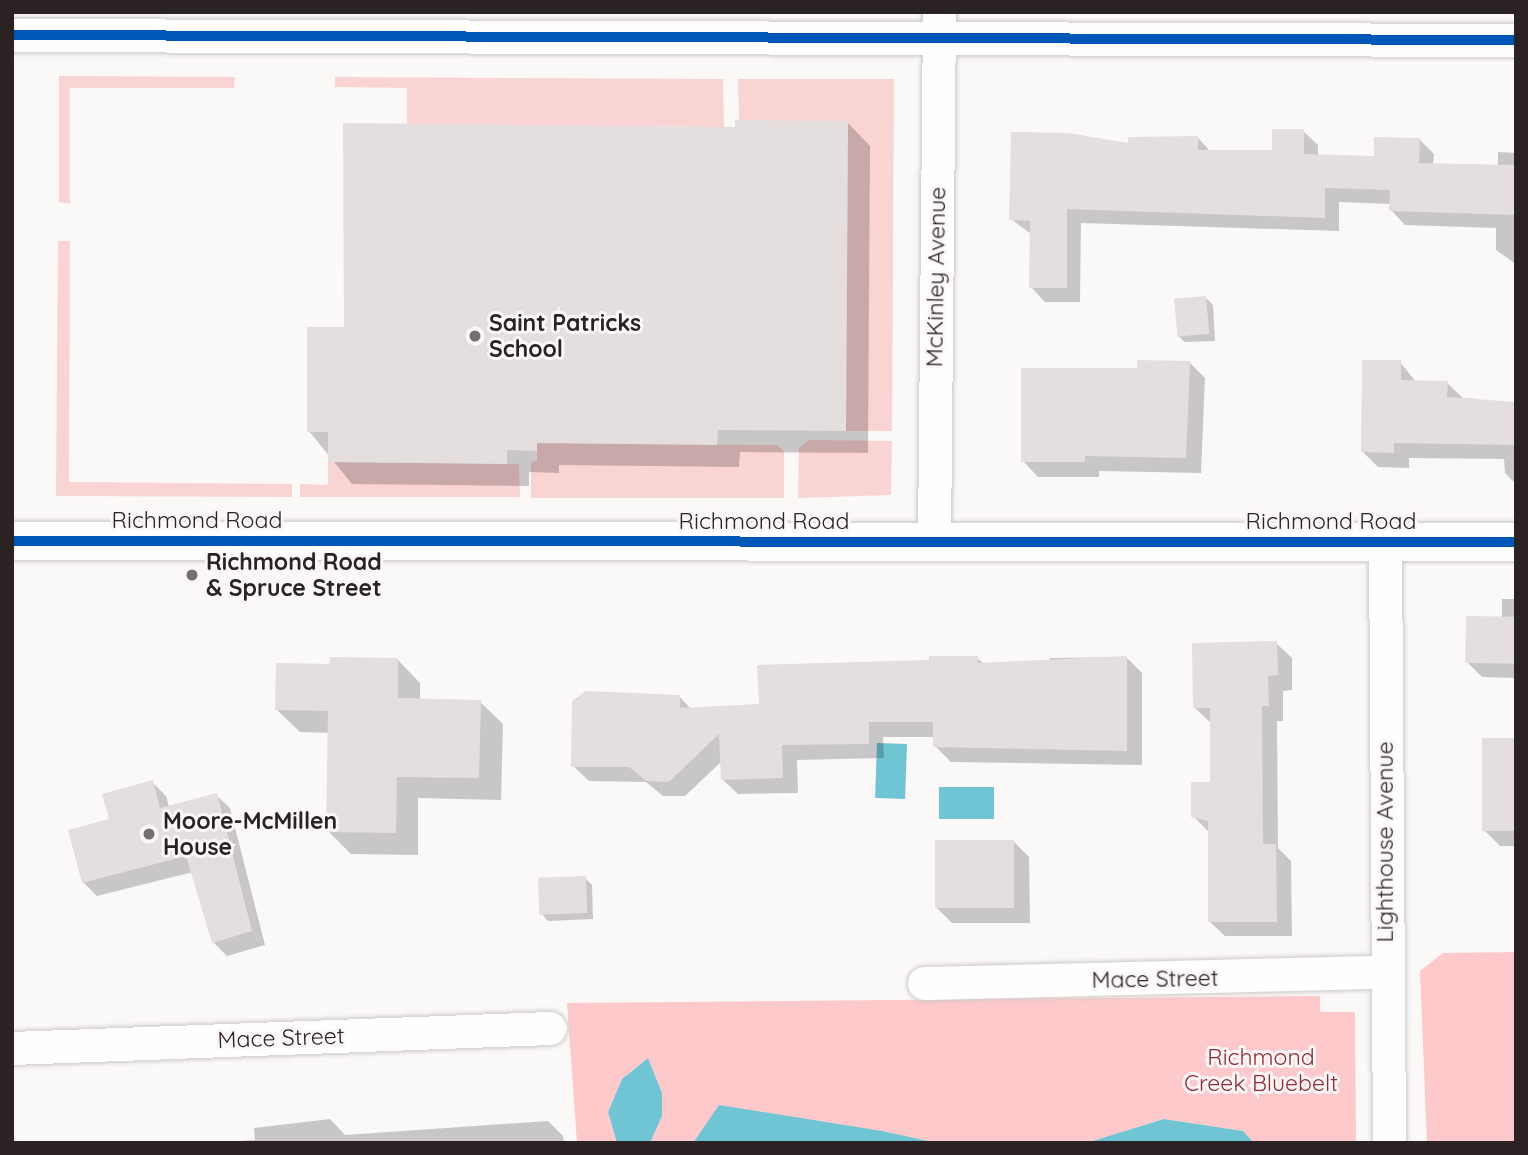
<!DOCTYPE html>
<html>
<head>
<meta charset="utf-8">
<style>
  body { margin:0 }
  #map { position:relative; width:1528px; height:1155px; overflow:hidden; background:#fbf8f8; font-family:Quicksand,sans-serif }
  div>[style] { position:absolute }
  .green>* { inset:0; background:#fad3d3 }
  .forest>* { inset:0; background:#fdc9ca }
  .water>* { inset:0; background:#70c5d5; transform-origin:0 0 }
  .shadow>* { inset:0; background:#0003 }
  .building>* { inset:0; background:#e4dede; transform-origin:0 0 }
  .roads { filter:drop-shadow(0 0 2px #cec9c9) drop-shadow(0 0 2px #cec9c9) }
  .street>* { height:33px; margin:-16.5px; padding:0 16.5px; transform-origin:16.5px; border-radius:16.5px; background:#fefefe }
  .secondary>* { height:38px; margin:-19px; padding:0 19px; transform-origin:19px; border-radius:19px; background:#fefefe }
  .cycleway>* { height:10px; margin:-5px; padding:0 5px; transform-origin:5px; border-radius:5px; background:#0057b8 }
  .dots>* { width:19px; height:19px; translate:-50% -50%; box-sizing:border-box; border:4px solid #fcf7f7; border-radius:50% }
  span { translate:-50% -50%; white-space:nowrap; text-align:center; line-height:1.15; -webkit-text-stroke:6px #fcf7f7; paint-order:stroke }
  .street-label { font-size:23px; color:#2b2323 }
  .poi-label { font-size:23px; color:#2b2323; font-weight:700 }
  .left { translate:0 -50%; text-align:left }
  .park-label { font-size:23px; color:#932b36 }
  .frame { position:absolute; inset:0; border:14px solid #2b2323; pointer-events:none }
</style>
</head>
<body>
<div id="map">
  <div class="green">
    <i style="clip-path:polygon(59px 76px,235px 77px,234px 88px,70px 88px,70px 204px,59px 202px)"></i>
    <i style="clip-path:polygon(335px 77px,723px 79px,724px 127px,407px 124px,407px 88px,335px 87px)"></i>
    <i style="clip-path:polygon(738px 79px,894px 79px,892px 431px,846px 431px,848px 122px,739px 120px)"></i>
    <i style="clip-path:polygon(58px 241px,70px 241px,69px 482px,292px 484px,292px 497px,56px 496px)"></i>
    <i style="clip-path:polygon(809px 440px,892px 441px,891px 495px,798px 498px,799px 448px)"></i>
    <i style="clip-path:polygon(537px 443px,777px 445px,784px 451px,784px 498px,531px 498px,531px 462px,537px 461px)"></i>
    <i style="clip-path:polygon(328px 462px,519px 464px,520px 497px,300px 497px,300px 484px,328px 485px)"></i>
  </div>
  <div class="forest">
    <i style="clip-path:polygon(1516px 952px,1516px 1143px,1427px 1143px,1420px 971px,1443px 953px)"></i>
    <i style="clip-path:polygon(1320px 996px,1320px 1012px,1355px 1012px,1356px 1143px,1254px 1143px,1242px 1131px,1164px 1119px,1086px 1143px,937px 1143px,719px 1106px,693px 1143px,650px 1143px,662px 1116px,662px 1093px,648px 1058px,622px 1079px,608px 1112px,617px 1143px,577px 1143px,567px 1003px)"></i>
  </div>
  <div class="water">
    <i style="left:877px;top:743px;width:30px;height:55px;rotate:2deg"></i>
    <i style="left:994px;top:787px;width:32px;height:55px;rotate:90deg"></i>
    <i style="clip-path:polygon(648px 1058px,662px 1093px,662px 1116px,650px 1143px,617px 1143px,608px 1112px,622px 1079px)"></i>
    <i style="clip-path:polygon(719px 1105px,882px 1131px,937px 1143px,693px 1143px)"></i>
    <i style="clip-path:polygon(1164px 1119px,1243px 1131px,1254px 1143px,1086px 1143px)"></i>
  </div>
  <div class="shadow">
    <i style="clip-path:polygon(848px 123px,870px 146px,868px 453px,740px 452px,739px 467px,559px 465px,559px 473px,529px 472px,529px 486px,352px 484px,309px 431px,346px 329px,737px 129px)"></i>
    <i style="clip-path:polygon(1303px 131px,1318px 145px,1318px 156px,1375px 157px,1419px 139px,1434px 154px,1433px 165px,1498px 166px,1498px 152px,1516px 153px,1516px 264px,1496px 250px,1496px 228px,1405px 225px,1391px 210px,1391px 204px,1339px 202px,1339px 231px,1081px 223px,1080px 302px,1045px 302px,1031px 287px,1031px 234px,1011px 219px,1129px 145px,1198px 138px,1211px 152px,1274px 152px)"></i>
    <i style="clip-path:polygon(1206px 298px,1213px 305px,1215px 341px,1185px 342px,1177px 335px)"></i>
    <i style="clip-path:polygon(1189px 362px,1205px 378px,1201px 473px,1099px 471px,1099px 477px,1038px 477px,1023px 461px,1139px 369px)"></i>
    <i style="clip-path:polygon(1400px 362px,1416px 382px,1447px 383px,1463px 398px,1478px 399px,1484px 404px,1516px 404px,1516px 484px,1505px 473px,1504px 459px,1409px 458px,1409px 468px,1378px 467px,1363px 452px)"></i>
    <i style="clip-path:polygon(1502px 599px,1516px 599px,1516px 678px,1482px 677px,1467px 662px,1502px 619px)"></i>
    <i style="clip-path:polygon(1276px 643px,1292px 658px,1292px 690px,1283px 691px,1283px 721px,1277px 721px,1278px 848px,1291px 861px,1292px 936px,1225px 936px,1209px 921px,1208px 831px,1193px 816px,1212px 784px,1212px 724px,1195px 708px)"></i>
    <i style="clip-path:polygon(1126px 657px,1142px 673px,1142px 765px,951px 762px,935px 746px,935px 737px,883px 737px,884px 758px,797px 760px,798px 793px,738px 794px,722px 779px,722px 761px,685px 796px,663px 796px,646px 782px,589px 781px,573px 766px,680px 697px,691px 709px,760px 706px,930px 662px,977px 658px,984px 664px,1050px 663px,1050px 658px)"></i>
    <i style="clip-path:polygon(398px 660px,420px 683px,420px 701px,480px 702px,503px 724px,501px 800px,418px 798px,418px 855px,351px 854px,328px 831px,330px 733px,300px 732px,277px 710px,331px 666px)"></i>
    <i style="clip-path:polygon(1516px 739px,1516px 846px,1500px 846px,1485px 831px)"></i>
    <i style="clip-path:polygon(152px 782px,166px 796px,169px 807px,216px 795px,230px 808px,265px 945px,227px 956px,213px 942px,193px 872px,97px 896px,83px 882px,111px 820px)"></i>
    <i style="clip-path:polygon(1014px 842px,1029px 857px,1030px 923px,952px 923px,937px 908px)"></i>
    <i style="clip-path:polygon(585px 878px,592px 885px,593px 919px,548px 921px,541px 913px)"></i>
    <i style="clip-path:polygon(330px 1119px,345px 1135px,548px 1121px,563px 1136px,564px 1143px,207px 1143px,255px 1140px,254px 1128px)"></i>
  </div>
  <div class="building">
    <i style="clip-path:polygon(735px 120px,848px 121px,846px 431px,718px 430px,717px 445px,537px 443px,537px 451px,507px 450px,507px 464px,328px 462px,328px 432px,307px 432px,307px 327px,344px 327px,343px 123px,735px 127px)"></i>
    <i style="clip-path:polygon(1272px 129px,1304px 129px,1304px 154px,1374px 156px,1374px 137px,1420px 138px,1419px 163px,1516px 165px,1516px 215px,1389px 211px,1390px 190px,1325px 188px,1325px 218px,1067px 209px,1067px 288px,1029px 288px,1030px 221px,1009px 220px,1011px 132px,1068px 133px,1128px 143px,1128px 137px,1198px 136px,1198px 150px,1272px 150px)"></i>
    <i style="left:1206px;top:296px;width:38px;height:32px;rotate:85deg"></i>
    <i style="clip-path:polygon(1137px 360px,1190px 361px,1186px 458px,1085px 456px,1085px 462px,1021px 462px,1021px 368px,1137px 368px)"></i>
    <i style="clip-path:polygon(1362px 360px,1401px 360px,1401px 380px,1448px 381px,1447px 397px,1516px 402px,1516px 445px,1394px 443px,1394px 453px,1361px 452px)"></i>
    <i style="left:1466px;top:616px;width:50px;height:47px;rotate:1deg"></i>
    <i style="clip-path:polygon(1277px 641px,1278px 675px,1268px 676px,1269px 706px,1262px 706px,1263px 844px,1276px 844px,1277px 922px,1208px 922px,1208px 821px,1191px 817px,1191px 782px,1210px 782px,1210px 708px,1193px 708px,1192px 643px)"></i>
    <i style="clip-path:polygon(929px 656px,978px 656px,978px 663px,1127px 656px,1127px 751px,933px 747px,933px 722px,869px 722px,869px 744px,782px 745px,783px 778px,721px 780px,719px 734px,669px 782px,646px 781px,629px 767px,571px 767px,572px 701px,586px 691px,680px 695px,680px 708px,759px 704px,757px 665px,929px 660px)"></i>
    <i style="clip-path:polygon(330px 657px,398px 658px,398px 698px,481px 700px,479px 778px,397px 777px,396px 833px,326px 832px,328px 711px,275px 710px,276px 663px,329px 664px)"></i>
    <i style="left:1482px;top:738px;width:34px;height:93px"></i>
    <i style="clip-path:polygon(153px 780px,160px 808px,217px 793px,252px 931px,212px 943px,186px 856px,82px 883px,68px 830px,109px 819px,102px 794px)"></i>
    <i style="left:935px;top:840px;width:79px;height:68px"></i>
    <i style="left:586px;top:876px;width:37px;height:48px;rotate:88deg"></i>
  </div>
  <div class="roads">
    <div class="street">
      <i style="left:12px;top:35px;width:1504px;rotate:0.19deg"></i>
      <i style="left:934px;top:542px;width:530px;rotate:-89.46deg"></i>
      <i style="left:1385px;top:542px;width:601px;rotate:89.62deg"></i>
      <i style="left:924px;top:983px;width:461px;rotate:-1.4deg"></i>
      <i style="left:12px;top:1048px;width:538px;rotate:-2.13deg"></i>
    </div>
    <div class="secondary">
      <i style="left:12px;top:541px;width:1504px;rotate:0.04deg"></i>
    </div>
  </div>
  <div class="cycleway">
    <i style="left:12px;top:35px;width:1504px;rotate:0.19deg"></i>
    <i style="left:12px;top:541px;width:1504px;rotate:0.04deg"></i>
  </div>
  <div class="dots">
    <i style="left:475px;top:336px;background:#746e6e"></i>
    <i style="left:192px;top:575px;background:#746e6e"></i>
    <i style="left:149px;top:834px;background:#746e6e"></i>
  </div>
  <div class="street-label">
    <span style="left:936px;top:277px;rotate:-89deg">McKinley Avenue</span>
    <span style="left:197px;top:520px">Richmond Road</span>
    <span style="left:764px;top:521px">Richmond Road</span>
    <span style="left:1331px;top:521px">Richmond Road</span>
    <span style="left:1385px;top:842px;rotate:-90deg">Lighthouse Avenue</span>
    <span style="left:1155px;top:979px;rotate:-1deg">Mace Street</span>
    <span style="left:281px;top:1038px;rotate:-2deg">Mace Street</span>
  </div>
  <div class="poi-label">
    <span class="left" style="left:489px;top:336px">Saint Patricks<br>School</span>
    <span class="left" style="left:206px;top:575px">Richmond Road<br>&amp; Spruce Street</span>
    <span class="left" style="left:163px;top:834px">Moore-McMillen<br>House</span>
  </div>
  <div class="park-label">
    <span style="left:1261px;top:1070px">Richmond<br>Creek Bluebelt</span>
  </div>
  <div class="frame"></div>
</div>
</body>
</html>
